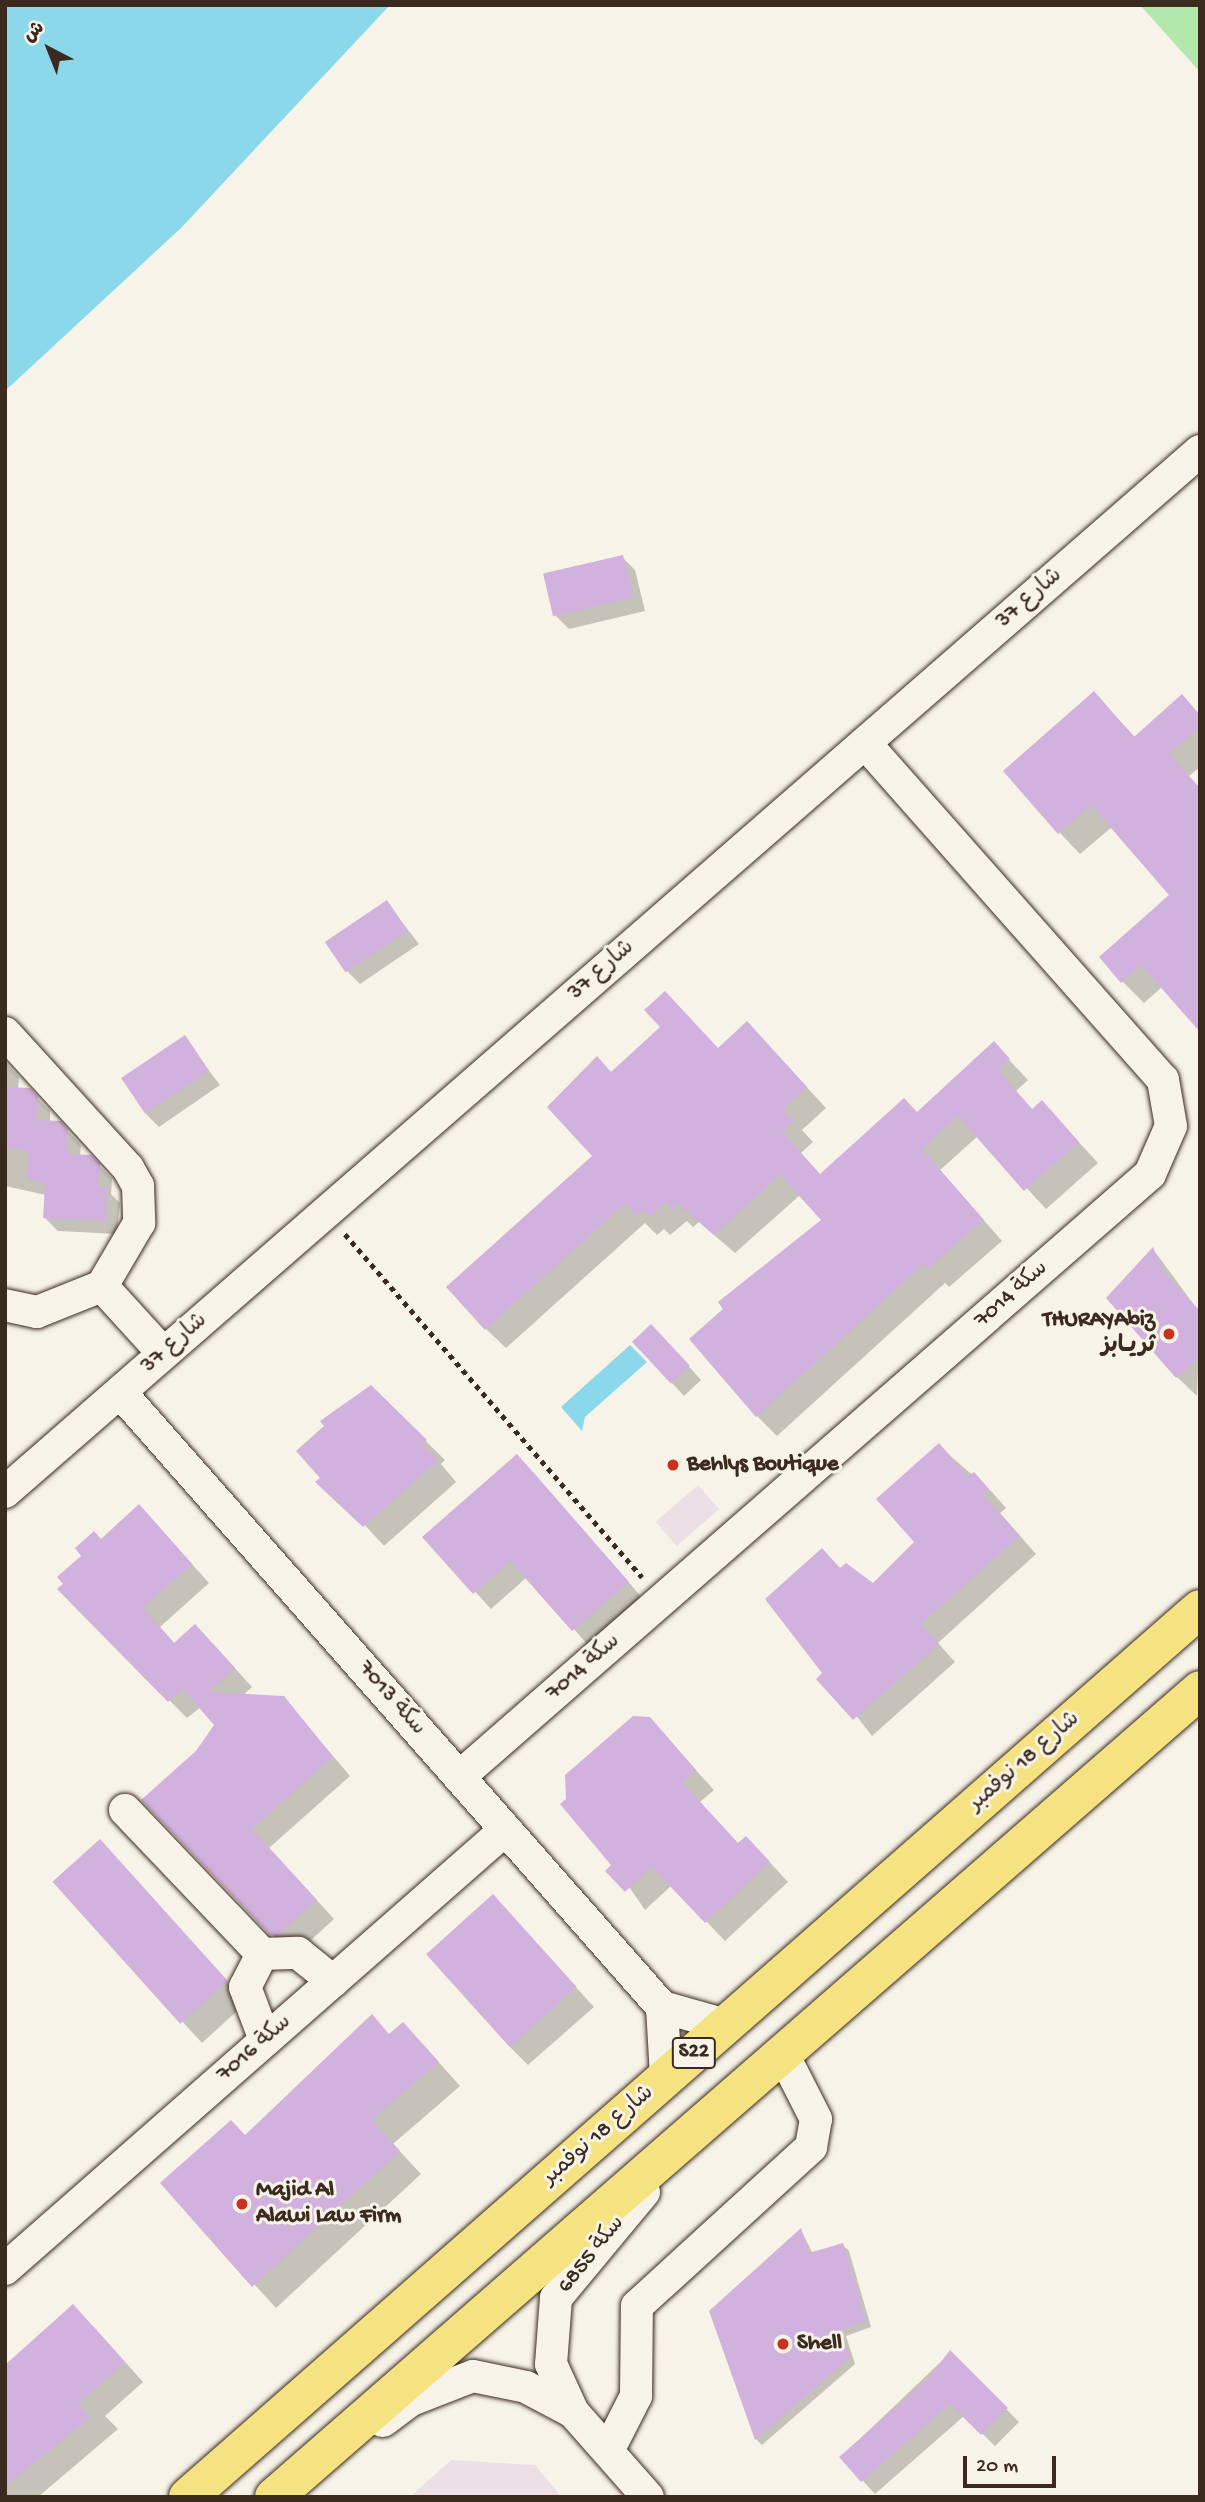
<!DOCTYPE html>
<html>
<head>
<meta charset="utf-8">
<style>
  body { margin:0 }
  #map { position:relative; width:1205px; height:2502px; overflow:hidden; background:#f7f3e8; font-family:"Gochi Hand","Playpen Sans Arabic",sans-serif }
  div>[style] { position:absolute }
  .built>* { inset:0; background:#ecdfe5; transform-origin:0 0 }
  .green>* { inset:0; background:#b2e8ab }
  .water>* { inset:0; background:#8bd8eb }
  .shadow>* { inset:0; background:#0003 }
  .building>* { inset:0; background:#d1b1dd; transform-origin:0 0 }
  .path>* { height:4.5px; margin-top:-2.25px; transform-origin:0; background:repeating-linear-gradient(90deg,#3b2a1e 0 5px,transparent 0 10px) }
  .roads { filter:drop-shadow(0 0 2px #3b2a1e) drop-shadow(0 0 2px #3b2a1e) }
  .minor>* { height:32px; margin:-16px; padding:0 16px; transform-origin:16px; border-radius:16px; background:#f7f3e8 }
  .major>* { height:38px; margin:-19px; padding:0 19px; transform-origin:19px; border-radius:19px; background:#f5e382 }
  .dots>* { width:19px; height:19px; translate:-50% -50%; box-sizing:border-box; border:4px solid #f7f3e8; border-radius:50% }
  span { translate:-50% -50%; white-space:nowrap; text-align:center; line-height:1.15; -webkit-text-stroke:6px #f7f3e8; paint-order:stroke }
  .shield-label span { padding:2px 5px; background:#f7f3e8; border:2px solid; border-radius:5px; -webkit-text-stroke-width:0 }
  .shield-label { font-size:21px; color:#3b2a1e; font-weight:700 }
  .street-label { font-size:23px; color:#3b2a1e }
  .poi-label { font-size:23px; color:#3b2a1e; font-weight:700 }
  .right { translate:-100% -50%; text-align:right }
  .left { translate:0 -50%; text-align:left }
  .frame { position:absolute; inset:0; border:7px solid #3b2a1e; pointer-events:none }
  .north { position:absolute; left:14px; top:14px; width:70px; height:70px; -webkit-text-stroke:5px #f7f3e8; paint-order:stroke; rotate:318deg; font-size:19px; font-weight:700; line-height:28px; text-align:center; color:#3b2a1e }
  .north::after { content:''; display:block; margin:auto; width:24px; height:32px; background:#3b2a1e; clip-path:polygon(50% 0,100% 100%,50% 72%,0 100%) }
  .scale { position:absolute; left:963px; top:2456px; width:93px; height:32px; box-sizing:border-box; border:4px solid #3b2a1e; border-top:0; padding-left:9px; font-size:21px; line-height:24px; white-space:nowrap; color:#3b2a1e; -webkit-text-stroke:5px #f7f3e8; paint-order:stroke }
</style>
</head>
<body>
<div id="map">
  <div class="built">
    <i style="left:698px;top:1485px;width:32px;height:56px;rotate:49deg"></i>
    <i style="clip-path:polygon(451px 2460px,535px 2465px,562px 2497px,410px 2497px)"></i>
  </div>
  <div class="green">
    <i style="clip-path:polygon(1140px 5px,1200px 5px,1200px 72px)"></i>
  </div>
  <div class="water">
    <i style="clip-path:polygon(5px 5px,390px 5px,181px 228px,5px 391px)"></i>
    <i style="clip-path:polygon(630px 1345px,647px 1362px,585px 1417px,582px 1431px,561px 1407px)"></i>
  </div>
  <div class="shadow">
    <i style="clip-path:polygon(622px 557px,635px 570px,645px 611px,569px 629px,556px 616px)"></i>
    <i style="clip-path:polygon(1094px 694px,1136px 738px,1182px 697px,1200px 715px,1200px 767px,1189px 776px,1162px 987px,1144px 1003px,1122px 981px,1172px 895px,1112px 827px,1080px 854px,1059px 832px)"></i>
    <i style="clip-path:polygon(387px 903px,419px 944px,360px 984px,347px 971px)"></i>
    <i style="clip-path:polygon(184px 1038px,220px 1085px,159px 1127px,146px 1114px)"></i>
    <i style="clip-path:polygon(767px 1044px,826px 1108px,802px 1130px,813px 1142px,801px 1153px,821px 1176px,918px 1113px,994px 1044px,1028px 1080px,1016px 1091px,1033px 1110px,1042px 1102px,1098px 1163px,1046px 1209px,978px 1136px,940px 1170px,1002px 1241px,949px 1287px,945px 1283px,777px 1436px,757px 1416px,823px 1220px,800px 1195px,735px 1253px,699px 1222px,693px 1227px,687px 1221px,670px 1235px,664px 1229px,657px 1235px,645px 1223px,506px 1348px,486px 1329px,595px 1156px,612px 1074px)"></i>
    <i style="clip-path:polygon(5px 1062px,19px 1077px,18px 1089px,29px 1090px,50px 1111px,50px 1122px,60px 1123px,81px 1145px,80px 1156px,91px 1157px,112px 1179px,111px 1194px,120px 1203px,117px 1234px,58px 1231px,45px 1218px,46px 1195px,5px 1186px)"></i>
    <i style="clip-path:polygon(1153px 1249px,1200px 1313px,1197px 1396px,1177px 1377px)"></i>
    <i style="clip-path:polygon(664px 1339px,701px 1380px,684px 1396px,634px 1342px)"></i>
    <i style="clip-path:polygon(371px 1387px,445px 1460px,441px 1464px,456px 1482px,384px 1546px,322px 1478px)"></i>
    <i style="clip-path:polygon(939px 1446px,992px 1492px,1006px 1508px,1000px 1513px,1036px 1554px,938px 1643px,955px 1662px,872px 1736px,824px 1674px,822px 1550px,841px 1569px,873px 1585px,916px 1542px)"></i>
    <i style="clip-path:polygon(533px 1472px,644px 1600px,590px 1647px,527px 1577px,491px 1609px,425px 1537px)"></i>
    <i style="clip-path:polygon(157px 1525px,209px 1583px,160px 1627px,175px 1644px,213px 1644px,252px 1687px,242px 1696px,284px 1698px,350px 1776px,269px 1848px,334px 1919px,297px 1953px,271px 1934px,197px 1752px,217px 1724px,201px 1707px,187px 1718px,59px 1589px,101px 1541px)"></i>
    <i style="clip-path:polygon(649px 1719px,714px 1790px,700px 1802px,739px 1845px,765px 1857px,788px 1882px,725px 1941px,672px 1885px,645px 1910px,614px 1865px)"></i>
    <i style="clip-path:polygon(119px 1861px,246px 2003px,202px 2043px,55px 1882px)"></i>
    <i style="clip-path:polygon(493px 1896px,594px 2007px,528px 2065px,509px 2046px)"></i>
    <i style="clip-path:polygon(390px 2035px,425px 2047px,460px 2086px,393px 2144px,421px 2174px,276px 2308px,162px 2183px,245px 2137px)"></i>
    <i style="clip-path:polygon(801px 2230px,813px 2254px,843px 2245px,849px 2251px,871px 2327px,846px 2336px,855px 2364px,762px 2445px,756px 2439px)"></i>
    <i style="clip-path:polygon(93px 2326px,143px 2382px,105px 2416px,118px 2429px,38px 2497px,5px 2497px,5px 2402px)"></i>
    <i style="clip-path:polygon(950px 2353px,1019px 2422px,995px 2446px,964px 2416px,875px 2494px,841px 2457px)"></i>
  </div>
  <div class="building">
    <i style="left:623px;top:555px;width:44px;height:82px;rotate:77deg"></i>
    <i style="clip-path:polygon(1094px 691px,1134px 737px,1182px 694px,1200px 715px,1200px 727px,1169px 754px,1200px 788px,1200px 1032px,1141px 965px,1121px 983px,1099px 957px,1169px 895px,1091px 805px,1058px 834px,1003px 771px)"></i>
    <i style="left:387px;top:900px;width:37px;height:75px;rotate:56deg"></i>
    <i style="clip-path:polygon(665px 991px,718px 1048px,747px 1021px,807px 1087px,783px 1109px,794px 1121px,782px 1132px,820px 1174px,904px 1098px,917px 1112px,994px 1041px,1010px 1059px,998px 1070px,1032px 1109px,1042px 1100px,1079px 1142px,1024px 1191px,958px 1116px,922px 1149px,984px 1220px,928px 1268px,924px 1264px,756px 1417px,689px 1339px,723px 1309px,718px 1302px,821px 1220px,780px 1175px,714px 1235px,678px 1204px,672px 1209px,666px 1202px,649px 1217px,643px 1210px,636px 1216px,625px 1204px,485px 1330px,446px 1287px,592px 1156px,547px 1107px,597px 1056px,611px 1072px,660px 1027px,644px 1010px)"></i>
    <i style="left:185px;top:1035px;width:43px;height:77px;rotate:56deg"></i>
    <i style="clip-path:polygon(5px 1087px,30px 1088px,38px 1097px,36px 1120px,61px 1121px,68px 1130px,67px 1154px,91px 1155px,100px 1164px,98px 1187px,107px 1188px,105px 1221px,43px 1218px,45px 1184px,27px 1179px,28px 1152px,5px 1147px)"></i>
    <i style="clip-path:polygon(1153px 1247px,1164px 1273px,1200px 1311px,1200px 1357px,1176px 1378px,1106px 1298px)"></i>
    <i style="left:651px;top:1324px;width:57px;height:26px;rotate:47deg"></i>
    <i style="clip-path:polygon(371px 1385px,427px 1440px,422px 1444px,438px 1461px,363px 1527px,315px 1482px,320px 1478px,296px 1451px,324px 1426px,320px 1421px)"></i>
    <i style="clip-path:polygon(939px 1443px,968px 1477px,974px 1472px,989px 1489px,983px 1495px,1020px 1536px,921px 1624px,939px 1644px,853px 1720px,816px 1679px,822px 1673px,765px 1599px,822px 1548px,840px 1568px,846px 1563px,873px 1583px,914px 1542px,876px 1499px)"></i>
    <i style="clip-path:polygon(517px 1454px,629px 1582px,572px 1631px,510px 1561px,473px 1594px,422px 1537px)"></i>
    <i style="clip-path:polygon(139px 1504px,192px 1564px,143px 1608px,174px 1643px,195px 1624px,235px 1668px,208px 1692px,284px 1696px,333px 1757px,252px 1829px,317px 1900px,278px 1935px,270px 1935px,141px 1800px,196px 1751px,214px 1725px,183px 1689px,168px 1702px,57px 1589px,63px 1584px,57px 1577px,81px 1556px,75px 1548px,94px 1531px,101px 1539px)"></i>
    <i style="clip-path:polygon(633px 1716px,650px 1717px,696px 1770px,682px 1782px,738px 1843px,746px 1836px,770px 1862px,705px 1923px,652px 1867px,625px 1892px,605px 1871px,611px 1865px,560px 1804px,566px 1799px,565px 1775px)"></i>
    <i style="left:100px;top:1839px;width:191px;height:64px;rotate:48deg"></i>
    <i style="left:493px;top:1894px;width:125px;height:90px;rotate:48deg"></i>
    <i style="clip-path:polygon(372px 2014px,389px 2034px,403px 2022px,439px 2062px,372px 2120px,400px 2151px,252px 2287px,160px 2183px,231px 2120px,245px 2135px)"></i>
    <i style="clip-path:polygon(801px 2228px,809px 2253px,843px 2243px,866px 2321px,841px 2330px,850px 2357px,755px 2440px,709px 2311px)"></i>
    <i style="clip-path:polygon(73px 2304px,125px 2362px,78px 2404px,90px 2418px,5px 2486px,5px 2365px)"></i>
    <i style="clip-path:polygon(950px 2350px,1008px 2408px,981px 2435px,950px 2404px,861px 2482px,839px 2457px,927px 2380px)"></i>
  </div>
  <div class="path">
    <i style="left:345px;top:1234px;width:454px;rotate:49.1deg"></i>
  </div>
  <div class="roads">
    <div class="minor">
      <i style="left:5px;top:1033px;width:183px;rotate:47.7deg"></i>
      <i style="left:128px;top:1168px;width:21px;rotate:61deg"></i>
      <i style="left:138px;top:1186px;width:37px;rotate:88deg"></i>
      <i style="left:139px;top:1223px;width:73px;rotate:120.4deg"></i>
      <i style="left:102px;top:1286px;width:70px;rotate:158.2deg"></i>
      <i style="left:37px;top:1312px;width:33px;rotate:-168deg"></i>
      <i style="left:102px;top:1286px;width:91px;rotate:47.7deg"></i>
      <i style="left:120px;top:1392px;width:820px;rotate:48.61deg"></i>
      <i style="left:662px;top:2007px;width:66px;rotate:15.7deg"></i>
      <i style="left:5px;top:1492px;width:1585px;rotate:-41.06deg"></i>
      <i style="left:459px;top:1777px;width:917px;rotate:-41.11deg"></i>
      <i style="left:1150px;top:1174px;width:52px;rotate:-66.4deg"></i>
      <i style="left:1171px;top:1126px;width:47px;rotate:-99.9deg"></i>
      <i style="left:1163px;top:1080px;width:450px;rotate:-131.5deg"></i>
      <i style="left:125px;top:1810px;width:199px;rotate:46.4deg"></i>
      <i style="left:262px;top:1954px;width:36px;rotate:-2deg"></i>
      <i style="left:298px;top:1953px;width:45px;rotate:38.7deg"></i>
      <i style="left:262px;top:1954px;width:37px;rotate:117deg"></i>
      <i style="left:245px;top:1987px;width:57px;rotate:69.3deg"></i>
      <i style="left:662px;top:2007px;width:70px;rotate:86.7deg"></i>
      <i style="left:644px;top:2192px;width:138px;rotate:129.7deg"></i>
      <i style="left:556px;top:2298px;width:66px;rotate:94.3deg"></i>
      <i style="left:551px;top:2364px;width:53px;rotate:65.4deg"></i>
      <i style="left:573px;top:2412px;width:113px;rotate:48.6deg"></i>
      <i style="left:5px;top:2269px;width:665px;rotate:-41.28deg"></i>
      <i style="left:383px;top:2421px;width:35px;rotate:-37deg"></i>
      <i style="left:411px;top:2400px;width:66px;rotate:-21.2deg"></i>
      <i style="left:473px;top:2376px;width:54px;rotate:11.7deg"></i>
      <i style="left:526px;top:2387px;width:53px;rotate:28deg"></i>
      <i style="left:608px;top:2451px;width:62px;rotate:-63deg"></i>
      <i style="left:636px;top:2396px;width:90px;rotate:-89.4deg"></i>
      <i style="left:637px;top:2306px;width:236px;rotate:-42.4deg"></i>
      <i style="left:811px;top:2147px;width:28px;rotate:-80deg"></i>
      <i style="left:816px;top:2119px;width:73px;rotate:-116.9deg"></i>
    </div>
    <div class="major">
      <i style="left:188px;top:2497px;width:1346px;rotate:-41.27deg"></i>
      <i style="left:274px;top:2497px;width:1228px;rotate:-41.07deg"></i>
    </div>
  </div>
  <div class="dots">
    <i style="left:1169px;top:1334px;background:#c8321e"></i>
    <i style="left:673px;top:1465px;background:#c8321e"></i>
    <i style="left:242px;top:2204px;background:#c8321e"></i>
    <i style="left:783px;top:2344px;background:#c8321e"></i>
  </div>
  <div class="shield-label">
    <span style="left:694px;top:2053px">S22</span>
  </div>
  <div class="street-label">
    <span style="left:1030px;top:599px;rotate:-41deg">شارع 37</span>
    <span style="left:602px;top:971px;rotate:-41deg">شارع 37</span>
    <span style="left:1012px;top:1295px;rotate:-41deg">سكة 7014</span>
    <span style="left:175px;top:1344px;rotate:-41deg">شارع 37</span>
    <span style="left:584px;top:1668px;rotate:-41deg">سكة 7014</span>
    <span style="left:391px;top:1699px;rotate:49deg">سكة 7013</span>
    <span style="left:1025px;top:1762px;rotate:-41deg">شارع 18 نوفمبر</span>
    <span style="left:255px;top:2049px;rotate:-41deg">سكة 7016</span>
    <span style="left:599px;top:2136px;rotate:-41deg">شارع 18 نوفمبر</span>
    <span style="left:592px;top:2255px;rotate:-51deg">سكة 6855</span>
  </div>
  <div class="poi-label">
    <span class="right" style="left:1155px;top:1334px">THURAYAbiz<br>ثريـابز</span>
    <span class="left" style="left:687px;top:1465px">Behlys Boutique</span>
    <span class="left" style="left:256px;top:2204px">Majid Al<br>Alawi Law Firm</span>
    <span class="left" style="left:797px;top:2344px">Shell</span>
  </div>
  <div class="frame"></div>
  <div class="north">ش</div>
  <div class="scale">20 m</div>
</div>
</body>
</html>
